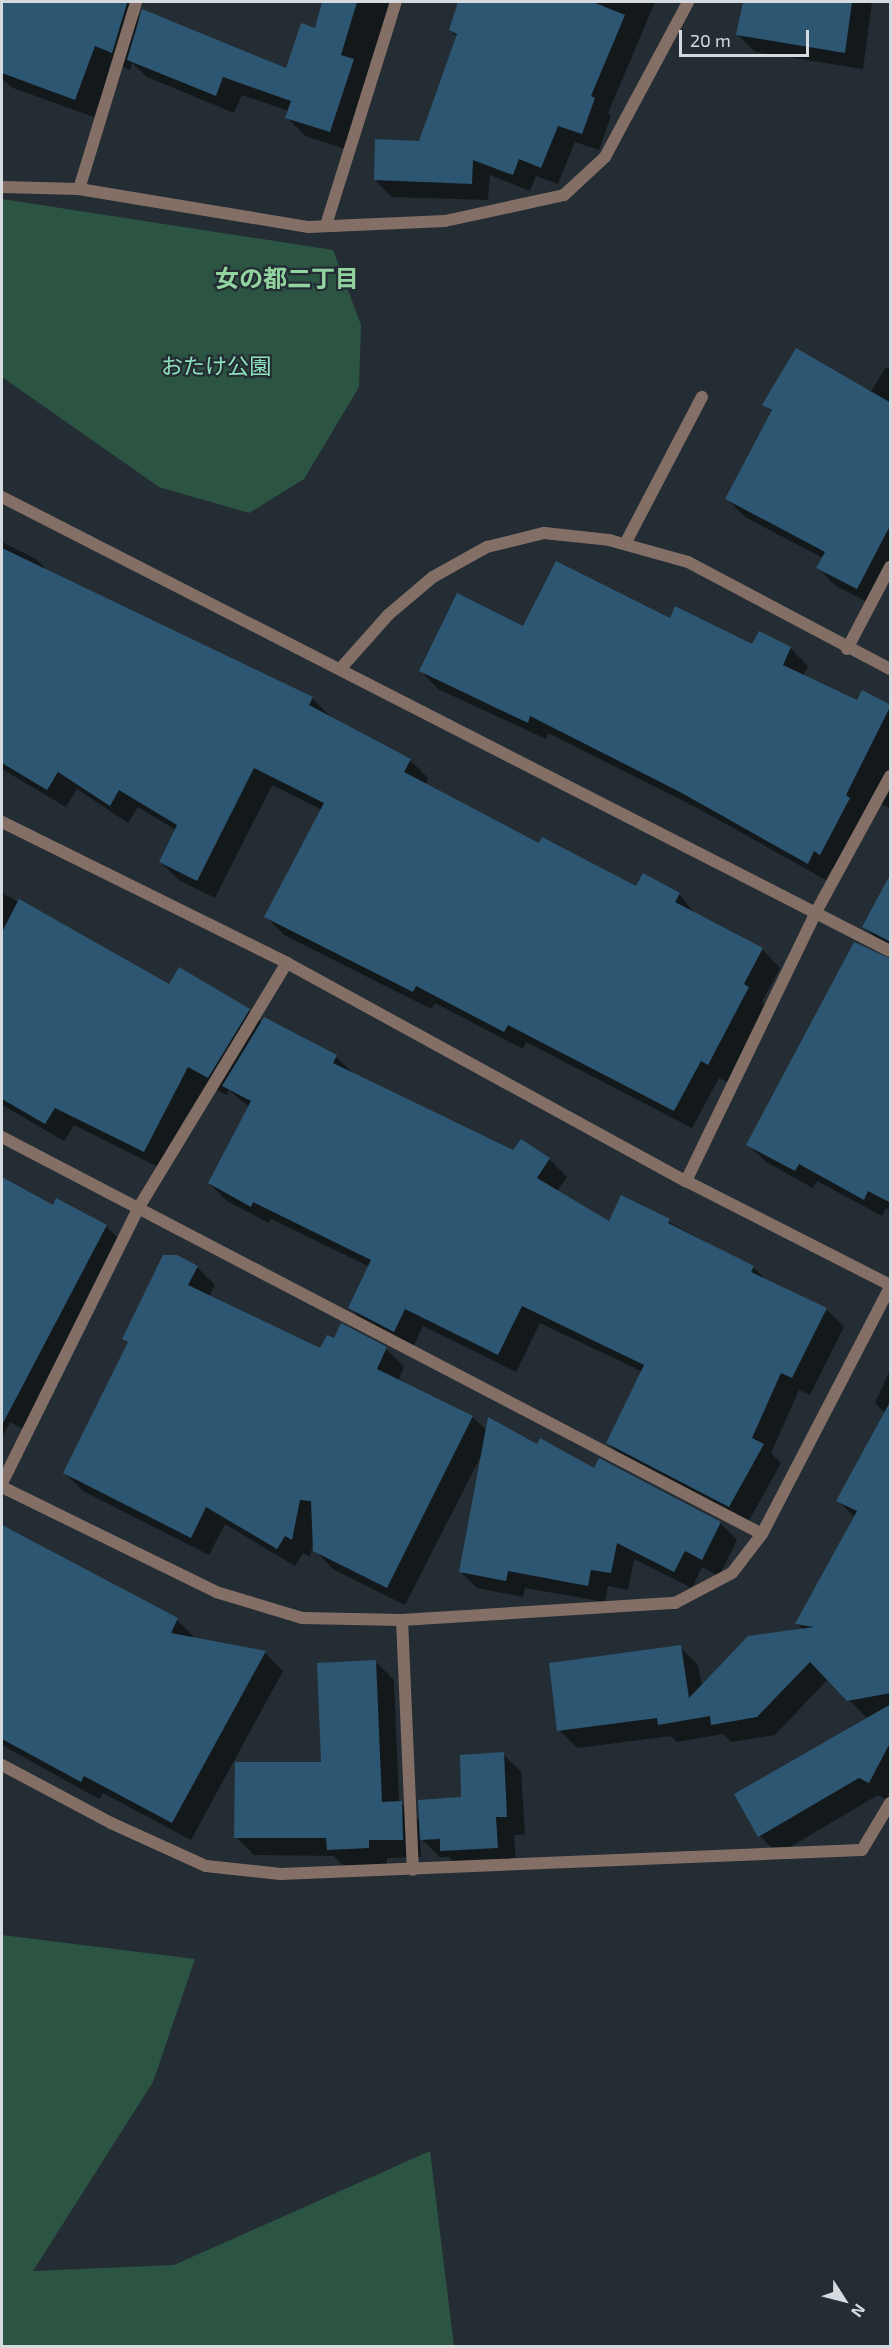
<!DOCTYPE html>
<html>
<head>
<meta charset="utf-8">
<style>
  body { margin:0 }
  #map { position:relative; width:892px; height:2348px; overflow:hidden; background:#242d34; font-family:"Exo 2","Noto Sans JP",sans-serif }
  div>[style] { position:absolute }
  .green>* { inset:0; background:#2c5443 }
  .shadow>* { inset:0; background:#0007 }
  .building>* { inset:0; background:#2d5672 }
  .minor>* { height:12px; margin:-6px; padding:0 6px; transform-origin:6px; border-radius:6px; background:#846f67 }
  .tertiary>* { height:12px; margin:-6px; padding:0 6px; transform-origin:6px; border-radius:6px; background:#846f67 }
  span { translate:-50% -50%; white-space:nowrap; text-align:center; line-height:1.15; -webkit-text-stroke:4.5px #242d34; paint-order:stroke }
  .park-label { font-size:22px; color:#8ee0bb }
  .neighbourhood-label { font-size:24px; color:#92d49f; font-weight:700 }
  .frame { position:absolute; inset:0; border:3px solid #d5dadf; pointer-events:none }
  .north { position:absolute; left:814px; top:2270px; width:60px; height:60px; -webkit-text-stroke:4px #242d34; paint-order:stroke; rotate:126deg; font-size:16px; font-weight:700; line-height:24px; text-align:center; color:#d5dadf }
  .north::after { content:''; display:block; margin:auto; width:21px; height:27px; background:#d5dadf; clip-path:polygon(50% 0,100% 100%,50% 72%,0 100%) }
  .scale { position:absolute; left:679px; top:30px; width:130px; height:27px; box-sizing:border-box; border:3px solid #d5dadf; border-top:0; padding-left:8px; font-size:18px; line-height:21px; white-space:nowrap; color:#d5dadf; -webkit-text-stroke:4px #242d34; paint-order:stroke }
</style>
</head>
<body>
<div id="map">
  <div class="green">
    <i style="clip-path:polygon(2px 199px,333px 250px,361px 325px,359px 387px,304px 479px,249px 513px,159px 487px,2px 377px)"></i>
    <i style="clip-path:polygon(2px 1935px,195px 1959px,153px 2082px,33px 2271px,174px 2265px,430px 2151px,454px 2346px,2px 2346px)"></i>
  </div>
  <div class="shadow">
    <i style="clip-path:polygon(2px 2px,138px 2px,134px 12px,141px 19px,287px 70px,316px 30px,324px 2px,403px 2px,398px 17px,392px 15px,348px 150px,305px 136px,287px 117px,289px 111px,242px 95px,234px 113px,147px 77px,132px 63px,130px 70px,113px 63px,94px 117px,13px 88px,2px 79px)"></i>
    <i style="clip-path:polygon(460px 2px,655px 2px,608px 113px,611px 116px,599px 150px,575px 142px,558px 184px,536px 176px,530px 191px,490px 175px,488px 200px,392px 197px,375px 180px,420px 142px,458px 37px,450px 30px)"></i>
    <i style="clip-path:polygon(745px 2px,872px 2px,863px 69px,755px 52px,737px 34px)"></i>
    <i style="clip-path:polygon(886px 367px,890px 370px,890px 576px,875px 606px,836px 586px,818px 568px,823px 558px,745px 517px,727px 499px,772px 412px,764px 404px,870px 393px)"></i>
    <i style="clip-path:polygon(2px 542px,36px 559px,51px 574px,312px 698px,330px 716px,410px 760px,428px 778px,425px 785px,539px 845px,637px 888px,679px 894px,696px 915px,762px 949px,780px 968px,762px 1002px,766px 1006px,727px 1082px,719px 1078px,692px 1128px,526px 1042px,523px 1049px,435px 1003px,431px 1009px,284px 935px,266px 917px,322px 810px,272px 785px,215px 898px,179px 880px,160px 862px,176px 830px,138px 807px,128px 823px,77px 789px,66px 807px,2px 769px)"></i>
    <i style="clip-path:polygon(670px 620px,753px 646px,790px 648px,808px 666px,803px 676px,858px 702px,863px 692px,890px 707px,890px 808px,875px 802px,838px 871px,832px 868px,826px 880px,699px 809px,548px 733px,546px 739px,438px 689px,421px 671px,524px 628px)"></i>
    <i style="clip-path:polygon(890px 875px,890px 949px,864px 927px)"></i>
    <i style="clip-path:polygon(2px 888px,4px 894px,169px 986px,249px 1010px,262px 1023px,264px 1019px,336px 1057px,355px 1075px,514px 1152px,549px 1159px,567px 1177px,557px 1191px,609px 1223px,622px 1197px,753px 1267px,767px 1281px,826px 1309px,844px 1327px,810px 1395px,799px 1390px,771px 1453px,781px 1463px,747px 1524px,626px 1461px,608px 1443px,643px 1372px,540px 1323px,516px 1372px,423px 1326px,412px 1349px,368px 1326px,350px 1308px,370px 1267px,271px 1219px,269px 1223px,227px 1201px,209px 1183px,250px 1108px,229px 1090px,226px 1095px,207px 1084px,162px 1169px,74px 1125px,64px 1141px,2px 1105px)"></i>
    <i style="clip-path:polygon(890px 959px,890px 1210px,886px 1208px,882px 1216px,817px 1181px,813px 1188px,766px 1162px,748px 1145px)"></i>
    <i style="clip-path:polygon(2px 1179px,54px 1207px,106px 1226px,124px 1244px,26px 1431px,10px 1422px,2px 1437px)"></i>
    <i style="clip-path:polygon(197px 1267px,215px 1285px,209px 1297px,321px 1350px,386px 1349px,404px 1367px,398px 1381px,473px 1417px,487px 1431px,538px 1446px,720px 1523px,737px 1540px,719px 1576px,702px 1567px,692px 1588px,634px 1559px,628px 1590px,608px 1586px,605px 1602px,525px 1588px,523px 1597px,477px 1588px,460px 1571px,482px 1454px,405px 1605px,333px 1569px,315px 1550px,313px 1543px,310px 1557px,303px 1553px,295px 1566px,225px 1524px,209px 1555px,83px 1491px,65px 1473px,129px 1344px,124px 1339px)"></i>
    <i style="clip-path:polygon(890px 1370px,890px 1794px,887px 1800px,878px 1795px,778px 1854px,760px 1836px,736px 1795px,868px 1719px,828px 1679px,775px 1735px,731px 1742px,723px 1734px,677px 1742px,671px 1736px,577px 1748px,559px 1730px,680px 1647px,698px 1665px,702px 1687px,804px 1630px,797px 1624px,855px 1518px,838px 1500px,885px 1413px,875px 1403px)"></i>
    <i style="clip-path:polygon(2px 1527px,177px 1620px,195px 1638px,265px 1653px,283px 1671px,191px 1840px,103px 1793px,99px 1799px,2px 1745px)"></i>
    <i style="clip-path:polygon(375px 1661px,394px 1680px,399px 1802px,421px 1822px,463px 1799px,503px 1754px,521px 1772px,525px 1834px,514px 1835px,516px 1866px,460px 1868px,449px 1857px,440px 1857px,420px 1838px,421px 1857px,387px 1858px,387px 1866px,346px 1868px,334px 1856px,254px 1855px,236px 1837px,323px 1764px)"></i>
  </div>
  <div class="building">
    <i style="clip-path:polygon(2px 2px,124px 2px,127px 3px,112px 53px,95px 46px,75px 100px,2px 73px)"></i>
    <i style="clip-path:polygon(322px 2px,357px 2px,341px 55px,354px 59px,330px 132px,285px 118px,291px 101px,223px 77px,216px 96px,127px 60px,142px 9px,286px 68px,301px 23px,315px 28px)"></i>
    <i style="clip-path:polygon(458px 2px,593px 2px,625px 15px,591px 96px,595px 98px,582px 134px,558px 126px,541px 168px,519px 159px,513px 175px,473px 160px,472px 184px,374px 180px,375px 139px,419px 141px,457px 34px,449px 30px)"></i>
    <i style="clip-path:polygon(743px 2px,852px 2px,845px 53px,736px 35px)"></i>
    <i style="clip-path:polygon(796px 348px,891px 403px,891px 524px,857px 589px,816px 568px,825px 552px,725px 499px,772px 410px,762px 405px)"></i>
    <i style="clip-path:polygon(2px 548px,313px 697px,309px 705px,411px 759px,404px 772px,539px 843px,542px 837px,636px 886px,643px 873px,680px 893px,675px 902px,763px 948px,744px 984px,749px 987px,708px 1065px,701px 1061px,674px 1111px,508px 1025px,504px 1032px,416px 986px,413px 992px,264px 917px,324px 803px,254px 768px,197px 881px,159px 862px,177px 825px,119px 790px,110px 806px,58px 772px,47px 790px,2px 763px)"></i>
    <i style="clip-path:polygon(556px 561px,670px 618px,675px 606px,752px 644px,759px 631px,791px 647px,783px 665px,857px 700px,862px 690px,891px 705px,846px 795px,850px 798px,820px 855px,814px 851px,808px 864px,680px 792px,530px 716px,528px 723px,419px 671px,457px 593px,523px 626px)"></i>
    <i style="clip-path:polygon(891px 873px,891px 942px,862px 927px)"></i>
    <i style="clip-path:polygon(19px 899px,169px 984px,179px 967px,250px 1009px,208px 1078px,188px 1067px,144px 1152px,55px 1108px,45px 1124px,2px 1099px,2px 932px)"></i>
    <i style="clip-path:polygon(854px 942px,891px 959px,891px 1203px,868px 1191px,864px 1200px,799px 1164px,795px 1171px,746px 1145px)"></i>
    <i style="clip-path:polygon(264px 1017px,337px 1055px,333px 1063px,513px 1150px,521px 1139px,550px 1158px,537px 1178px,609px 1221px,621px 1195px,670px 1219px,668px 1223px,754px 1266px,751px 1272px,827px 1308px,792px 1378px,781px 1373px,752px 1438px,764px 1444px,729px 1507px,606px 1443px,644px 1365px,522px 1306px,498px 1355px,405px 1309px,394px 1332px,348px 1308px,371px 1260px,253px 1202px,251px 1207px,208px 1183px,251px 1101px,222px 1086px)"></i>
    <i style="clip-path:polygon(2px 1177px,53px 1205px,56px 1198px,107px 1225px,2px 1425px)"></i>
    <i style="clip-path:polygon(163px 1255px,177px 1255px,198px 1266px,188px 1285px,320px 1348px,327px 1335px,334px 1338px,341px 1323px,387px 1347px,377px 1369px,473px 1416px,387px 1588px,313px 1551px,311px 1501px,300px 1500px,292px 1540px,285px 1536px,277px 1549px,206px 1507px,191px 1538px,63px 1473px,128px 1342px,122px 1339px)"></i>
    <i style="clip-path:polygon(891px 1400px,891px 1693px,847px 1701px,810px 1662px,757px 1717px,711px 1725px,710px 1716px,658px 1725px,657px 1718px,557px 1731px,549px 1663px,681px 1645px,689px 1698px,748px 1636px,814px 1627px,795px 1624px,857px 1511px,836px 1501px)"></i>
    <i style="clip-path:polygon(488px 1417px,537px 1444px,540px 1438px,594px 1468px,599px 1458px,721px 1522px,702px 1560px,685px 1551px,674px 1572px,617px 1543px,611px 1573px,591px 1570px,588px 1586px,508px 1571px,506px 1581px,459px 1572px)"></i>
    <i style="clip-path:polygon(2px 1525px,178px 1618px,171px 1633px,266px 1651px,172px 1823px,84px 1776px,81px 1782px,2px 1739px)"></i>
    <i style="clip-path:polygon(376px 1660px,382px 1802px,402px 1801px,403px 1840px,369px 1840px,369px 1848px,327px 1850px,326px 1838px,234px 1838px,235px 1762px,321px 1762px,317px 1663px)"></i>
    <i style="clip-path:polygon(891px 1704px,891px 1741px,869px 1783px,859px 1778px,758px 1837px,734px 1794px)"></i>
    <i style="clip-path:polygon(504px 1752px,507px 1817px,496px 1817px,498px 1848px,440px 1851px,440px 1839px,420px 1840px,418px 1800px,461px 1797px,460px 1755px)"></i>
  </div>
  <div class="minor">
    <i style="left:79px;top:189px;width:195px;rotate:-73deg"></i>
    <i style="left:326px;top:225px;width:234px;rotate:-72.6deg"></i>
    <i style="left:2px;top:497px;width:997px;rotate:27.08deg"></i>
    <i style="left:625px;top:544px;width:166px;rotate:-62.4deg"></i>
    <i style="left:847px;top:649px;width:93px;rotate:-62.3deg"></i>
    <i style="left:341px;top:668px;width:71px;rotate:-48.4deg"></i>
    <i style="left:388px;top:615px;width:59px;rotate:-40.2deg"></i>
    <i style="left:433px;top:577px;width:62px;rotate:-29.1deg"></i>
    <i style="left:487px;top:547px;width:59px;rotate:-13.8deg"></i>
    <i style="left:544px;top:533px;width:65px;rotate:6.1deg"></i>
    <i style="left:609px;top:540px;width:82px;rotate:15.6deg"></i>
    <i style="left:688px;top:562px;width:229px;rotate:27.9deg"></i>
    <i style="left:2px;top:1137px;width:857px;rotate:27.58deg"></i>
    <i style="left:686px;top:1181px;width:299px;rotate:-64.2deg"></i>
    <i style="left:816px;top:912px;width:155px;rotate:-61.4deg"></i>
    <i style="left:2px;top:1483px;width:308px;rotate:-63.6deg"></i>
    <i style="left:139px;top:1207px;width:285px;rotate:-58.8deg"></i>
    <i style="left:2px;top:1487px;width:238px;rotate:26.1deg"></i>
    <i style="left:216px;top:1592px;width:90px;rotate:16.8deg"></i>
    <i style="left:302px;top:1618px;width:100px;rotate:1.1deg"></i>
    <i style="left:402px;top:1620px;width:274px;rotate:-3.6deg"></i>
    <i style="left:675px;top:1603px;width:64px;rotate:-27.8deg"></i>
    <i style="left:732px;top:1573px;width:49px;rotate:-52.4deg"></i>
    <i style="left:762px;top:1534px;width:278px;rotate:-62.6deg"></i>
    <i style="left:402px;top:1620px;width:250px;rotate:87.5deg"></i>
    <i style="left:2px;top:1765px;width:123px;rotate:28deg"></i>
    <i style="left:111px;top:1823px;width:104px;rotate:24.4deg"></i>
    <i style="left:206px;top:1866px;width:75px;rotate:6.1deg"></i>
    <i style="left:281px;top:1874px;width:581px;rotate:-2.37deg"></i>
    <i style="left:862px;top:1850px;width:55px;rotate:-59.2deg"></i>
  </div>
  <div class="tertiary">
    <i style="left:2px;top:187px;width:77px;rotate:1.5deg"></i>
    <i style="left:79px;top:189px;width:233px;rotate:9.4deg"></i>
    <i style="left:309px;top:227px;width:136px;rotate:-2.5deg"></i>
    <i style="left:445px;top:221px;width:122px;rotate:-12.3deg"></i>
    <i style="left:564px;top:195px;width:56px;rotate:-42.8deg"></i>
    <i style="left:605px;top:157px;width:176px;rotate:-61.8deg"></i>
    <i style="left:2px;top:822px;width:318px;rotate:26.3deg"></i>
    <i style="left:287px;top:963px;width:455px;rotate:28.7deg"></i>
    <i style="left:686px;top:1181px;width:229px;rotate:27deg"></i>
  </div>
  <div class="park-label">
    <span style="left:216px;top:366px">おたけ公園</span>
  </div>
  <div class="neighbourhood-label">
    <span style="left:287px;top:278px">女の都二丁目</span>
  </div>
  <div class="frame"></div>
  <div class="north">N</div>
  <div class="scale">20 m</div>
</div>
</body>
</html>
